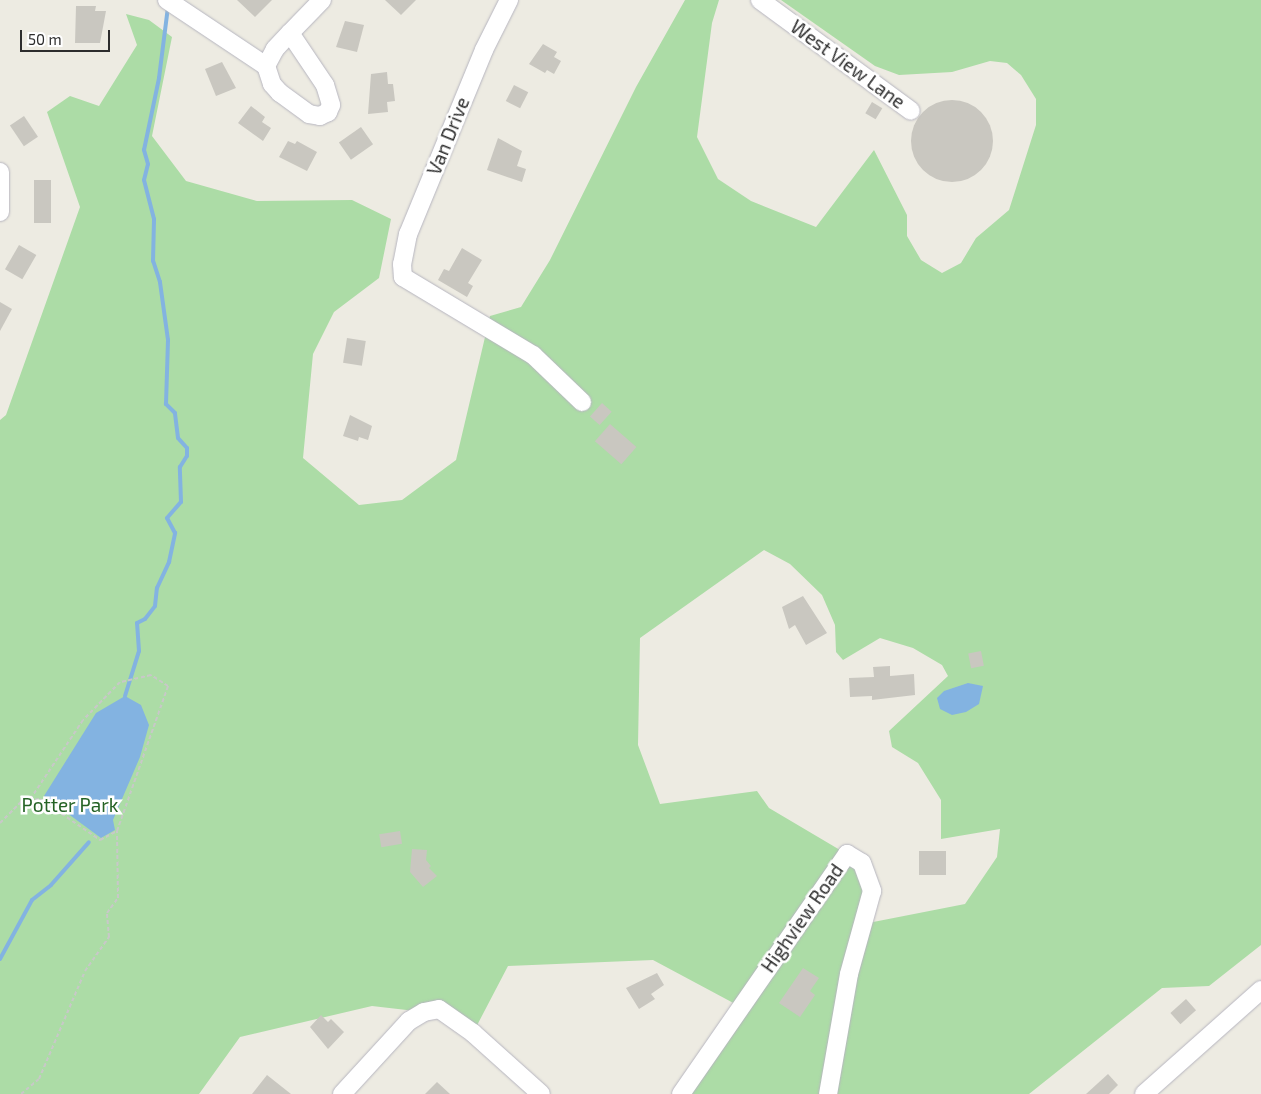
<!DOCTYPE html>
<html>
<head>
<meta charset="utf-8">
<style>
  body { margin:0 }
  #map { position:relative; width:1261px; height:1094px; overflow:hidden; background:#edebe2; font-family:"Exo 2",sans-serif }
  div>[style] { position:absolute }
  .green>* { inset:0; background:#acdca6 }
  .water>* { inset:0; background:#83b3e1 }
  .stream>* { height:4px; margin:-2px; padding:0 2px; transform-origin:2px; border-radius:2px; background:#83b3e1 }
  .building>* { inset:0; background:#c9c7c0; transform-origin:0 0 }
  .round { border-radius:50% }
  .path>* { height:2px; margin-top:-1px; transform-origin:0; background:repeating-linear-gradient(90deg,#c8c8c8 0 4px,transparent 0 6.5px) }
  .roads { filter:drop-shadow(0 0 1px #b6b5bf) drop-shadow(0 0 1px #b6b5bf) }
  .minor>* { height:18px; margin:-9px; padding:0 9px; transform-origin:9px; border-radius:9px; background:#fff }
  span { translate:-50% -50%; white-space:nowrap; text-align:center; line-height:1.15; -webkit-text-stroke:5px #fff; paint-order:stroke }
  .street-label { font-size:19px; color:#2d2d2d }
  .park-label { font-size:19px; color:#256325 }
  .scale { position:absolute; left:20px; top:30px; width:90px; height:22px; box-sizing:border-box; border:2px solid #2d2d2d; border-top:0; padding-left:6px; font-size:15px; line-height:18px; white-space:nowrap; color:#2d2d2d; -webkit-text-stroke:4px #fff; paint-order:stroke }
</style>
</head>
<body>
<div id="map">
  <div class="green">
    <i style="clip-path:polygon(evenodd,685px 0,719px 0,712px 23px,697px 137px,718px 179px,751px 201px,816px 227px,874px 150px,907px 215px,907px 236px,921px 260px,942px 273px,961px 263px,976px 238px,1009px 210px,1036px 125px,1036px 99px,1021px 75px,1007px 63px,990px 61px,952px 72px,899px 75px,875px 66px,781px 0,1261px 0,1261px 945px,1209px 986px,1162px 988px,1029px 1094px,681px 1094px,739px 1006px,653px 960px,508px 966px,473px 1033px,424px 1012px,372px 1006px,240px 1037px,199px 1094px,0 1094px,0 420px,6px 415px,80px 207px,47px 112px,70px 96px,99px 106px,137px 45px,126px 14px,149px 20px,172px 37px,152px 136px,186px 181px,257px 201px,352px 200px,391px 219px,379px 278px,334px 312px,313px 354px,303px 458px,359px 505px,402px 500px,456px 460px,490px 316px,521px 307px,550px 260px,636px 87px,685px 0,764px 550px,790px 564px,822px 595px,835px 625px,836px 652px,843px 660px,880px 638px,913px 648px,942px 665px,948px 676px,889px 731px,892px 747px,918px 763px,941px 800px,941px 839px,1000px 829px,997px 857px,965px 904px,863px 924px,868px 874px,862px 863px,769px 808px,757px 791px,660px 804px,638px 745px,640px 638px,764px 550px)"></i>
  </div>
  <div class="water">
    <i style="clip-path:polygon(968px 683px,983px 686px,979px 704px,966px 712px,952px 715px,940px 709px,937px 698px,944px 691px)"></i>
    <i style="clip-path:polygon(125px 696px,141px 705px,149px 725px,140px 757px,113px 820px,115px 830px,101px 838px,44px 796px,96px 713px)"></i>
  </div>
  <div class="stream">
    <i style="left:125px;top:696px;width:47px;rotate:-72.7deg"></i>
    <i style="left:139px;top:651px;width:28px;rotate:-94deg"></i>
    <i style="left:137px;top:623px;width:9px;rotate:-27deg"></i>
    <i style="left:145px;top:619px;width:16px;rotate:-52deg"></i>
    <i style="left:155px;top:606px;width:18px;rotate:-84deg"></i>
    <i style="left:157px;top:588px;width:29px;rotate:-65deg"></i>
    <i style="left:169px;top:562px;width:30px;rotate:-78deg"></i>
    <i style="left:175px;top:533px;width:17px;rotate:-118deg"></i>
    <i style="left:167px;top:518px;width:21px;rotate:-49deg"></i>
    <i style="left:181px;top:502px;width:35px;rotate:-92deg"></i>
    <i style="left:180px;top:467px;width:13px;rotate:-58deg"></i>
    <i style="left:187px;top:456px;width:8px;rotate:-90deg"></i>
    <i style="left:187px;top:448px;width:13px;rotate:-132deg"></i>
    <i style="left:178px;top:438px;width:25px;rotate:-97deg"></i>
    <i style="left:175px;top:413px;width:13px;rotate:-135deg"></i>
    <i style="left:166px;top:404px;width:64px;rotate:-88.2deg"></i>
    <i style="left:168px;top:340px;width:59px;rotate:-97.9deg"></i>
    <i style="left:160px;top:282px;width:22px;rotate:-108deg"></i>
    <i style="left:153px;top:261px;width:42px;rotate:-88.6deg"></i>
    <i style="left:154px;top:219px;width:40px;rotate:-104.4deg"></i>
    <i style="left:144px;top:180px;width:16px;rotate:-76deg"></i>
    <i style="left:148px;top:164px;width:15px;rotate:-106deg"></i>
    <i style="left:144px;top:150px;width:74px;rotate:-78.2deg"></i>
    <i style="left:159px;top:78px;width:72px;rotate:-82.8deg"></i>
    <i style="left:0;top:959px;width:67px;rotate:-61.5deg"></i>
    <i style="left:32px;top:900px;width:24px;rotate:-38deg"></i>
    <i style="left:51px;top:885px;width:57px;rotate:-48.5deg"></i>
  </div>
  <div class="building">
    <i style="clip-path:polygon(237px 0,272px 0,255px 17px)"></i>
    <i style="clip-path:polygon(385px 0,416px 0,401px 15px)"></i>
    <i style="clip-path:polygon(76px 6px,96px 6px,95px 11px,106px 11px,100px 43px,75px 43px)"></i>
    <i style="clip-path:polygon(345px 21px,364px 25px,357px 52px,336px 47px)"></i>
    <i style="clip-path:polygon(543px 44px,557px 52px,554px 57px,561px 61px,554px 74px,547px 70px,545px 73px,529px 64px)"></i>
    <i style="clip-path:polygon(222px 62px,236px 88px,216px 96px,205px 69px)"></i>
    <i style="clip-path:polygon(387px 72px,388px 84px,393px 84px,395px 101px,387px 102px,388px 112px,368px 114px,371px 74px)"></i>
    <i style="left:514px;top:85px;width:16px;height:18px;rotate:27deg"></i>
    <i class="round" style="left:911px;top:100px;width:82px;height:82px"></i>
    <i style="left:872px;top:102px;width:12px;height:13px;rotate:31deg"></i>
    <i style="clip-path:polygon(251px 106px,265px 117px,262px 122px,271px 128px,263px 141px,238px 123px)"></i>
    <i style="left:24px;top:116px;width:25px;height:17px;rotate:56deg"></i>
    <i style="left:361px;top:127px;width:21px;height:27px;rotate:55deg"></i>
    <i style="clip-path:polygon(498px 138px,522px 151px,517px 166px,526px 169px,522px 182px,487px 170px)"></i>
    <i style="clip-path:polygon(288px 141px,295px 144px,297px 141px,317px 152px,307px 171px,279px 157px)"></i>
    <i style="left:34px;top:180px;width:17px;height:43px"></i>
    <i style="left:19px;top:245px;width:20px;height:28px;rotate:30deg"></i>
    <i style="clip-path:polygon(462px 248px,482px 260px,468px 283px,473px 286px,467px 297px,438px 280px,444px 269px,449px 271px)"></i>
    <i style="clip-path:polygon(0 302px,12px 309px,0 331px)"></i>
    <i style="left:347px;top:338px;width:19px;height:25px;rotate:9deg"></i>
    <i style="left:602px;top:403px;width:13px;height:18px;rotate:42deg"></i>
    <i style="clip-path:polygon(350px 415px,372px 426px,368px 440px,359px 437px,358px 441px,343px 436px)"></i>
    <i style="left:610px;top:424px;width:35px;height:23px;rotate:41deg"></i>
    <i style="clip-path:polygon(803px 596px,827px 633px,806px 645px,795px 625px,789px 629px,782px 607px)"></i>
    <i style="left:981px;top:651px;width:15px;height:13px;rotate:79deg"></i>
    <i style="clip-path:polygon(890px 666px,890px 676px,914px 674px,915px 695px,872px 700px,872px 696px,850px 697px,849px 678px,874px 677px,873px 667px)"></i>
    <i style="left:400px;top:831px;width:13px;height:21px;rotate:81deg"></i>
    <i style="clip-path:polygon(412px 849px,427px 850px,426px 860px,431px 866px,429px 868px,437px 876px,423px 887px,410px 872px)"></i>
    <i style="left:946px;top:851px;width:24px;height:27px;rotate:90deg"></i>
    <i style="clip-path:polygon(803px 968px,819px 978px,810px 991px,815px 995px,800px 1017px,779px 1003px)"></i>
    <i style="clip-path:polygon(657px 973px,664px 985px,651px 994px,655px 999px,639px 1009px,626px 988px)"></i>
    <i style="left:1186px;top:999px;width:15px;height:21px;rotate:48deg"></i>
    <i style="clip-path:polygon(321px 1015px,328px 1022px,331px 1019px,344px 1032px,328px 1049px,310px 1027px)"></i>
    <i style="clip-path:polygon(1108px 1074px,1118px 1085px,1109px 1094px,1086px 1094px)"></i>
    <i style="clip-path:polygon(267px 1075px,291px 1094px,252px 1094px)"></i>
    <i style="clip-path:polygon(437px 1082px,450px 1094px,425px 1094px)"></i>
  </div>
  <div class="path">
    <i style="left:0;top:823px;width:31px;rotate:-45deg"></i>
    <i style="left:22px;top:801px;width:18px;rotate:-6deg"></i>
    <i style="left:40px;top:799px;width:73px;rotate:34.3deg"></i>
    <i style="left:100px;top:840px;width:19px;rotate:-28deg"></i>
    <i style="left:117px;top:831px;width:154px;rotate:-70.6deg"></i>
    <i style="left:168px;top:686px;width:20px;rotate:-147deg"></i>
    <i style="left:151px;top:675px;width:32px;rotate:167deg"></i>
    <i style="left:120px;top:682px;width:53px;rotate:134.2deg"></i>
    <i style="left:83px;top:720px;width:94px;rotate:123.7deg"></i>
    <i style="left:21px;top:1094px;width:23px;rotate:-40deg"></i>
    <i style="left:39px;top:1079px;width:117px;rotate:-66.9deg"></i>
    <i style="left:85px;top:971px;width:42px;rotate:-54.8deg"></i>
    <i style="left:109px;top:937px;width:24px;rotate:-95deg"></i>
    <i style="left:107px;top:913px;width:19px;rotate:-54deg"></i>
    <i style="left:118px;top:898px;width:67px;rotate:-90.9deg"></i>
  </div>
  <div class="roads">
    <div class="minor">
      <i style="left:167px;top:0;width:119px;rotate:33.7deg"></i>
      <i style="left:509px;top:0;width:56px;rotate:116.6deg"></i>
      <i style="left:484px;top:50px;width:199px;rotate:112.4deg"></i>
      <i style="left:408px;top:234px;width:31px;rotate:101deg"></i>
      <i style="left:402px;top:264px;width:13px;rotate:86deg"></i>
      <i style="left:403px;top:277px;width:152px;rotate:31deg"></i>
      <i style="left:533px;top:355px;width:68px;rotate:43.8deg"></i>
      <i style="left:760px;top:0;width:187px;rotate:36.3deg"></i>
      <i style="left:290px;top:33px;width:63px;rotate:56.1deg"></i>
      <i style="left:325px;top:85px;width:21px;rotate:73deg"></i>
      <i style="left:331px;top:105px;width:8px;rotate:113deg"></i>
      <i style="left:328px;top:112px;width:9px;rotate:153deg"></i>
      <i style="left:320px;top:116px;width:11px;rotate:-170deg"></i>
      <i style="left:309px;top:114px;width:36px;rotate:-144deg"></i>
      <i style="left:280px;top:93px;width:12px;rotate:-132deg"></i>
      <i style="left:272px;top:84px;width:19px;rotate:-108deg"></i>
      <i style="left:266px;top:66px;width:19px;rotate:-62deg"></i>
      <i style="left:275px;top:49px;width:22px;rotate:-47deg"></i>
      <i style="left:290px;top:33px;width:46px;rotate:-45.9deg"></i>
      <i style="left:0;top:172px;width:40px;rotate:90deg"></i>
      <i style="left:342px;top:1094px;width:99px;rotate:-47.5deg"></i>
      <i style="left:409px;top:1021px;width:17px;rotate:-31deg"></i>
      <i style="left:424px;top:1012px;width:15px;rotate:-11deg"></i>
      <i style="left:439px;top:1009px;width:42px;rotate:35.2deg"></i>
      <i style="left:473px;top:1033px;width:91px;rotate:41.9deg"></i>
      <i style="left:681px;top:1094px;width:292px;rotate:-55.3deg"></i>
      <i style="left:847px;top:854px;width:17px;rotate:31deg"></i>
      <i style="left:862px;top:863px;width:30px;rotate:70deg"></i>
      <i style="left:872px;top:891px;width:86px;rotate:105.5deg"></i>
      <i style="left:849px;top:974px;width:122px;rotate:99.9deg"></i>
      <i style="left:1144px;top:1094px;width:157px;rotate:-41.6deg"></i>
    </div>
  </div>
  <div class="street-label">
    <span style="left:848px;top:64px;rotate:36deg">West View Lane</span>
    <span style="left:448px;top:136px;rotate:-68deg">Van Drive</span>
    <span style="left:802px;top:918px;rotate:-55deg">Highview Road</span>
  </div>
  <div class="park-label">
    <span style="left:70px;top:805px">Potter Park</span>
  </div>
  <div class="scale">50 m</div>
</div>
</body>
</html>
